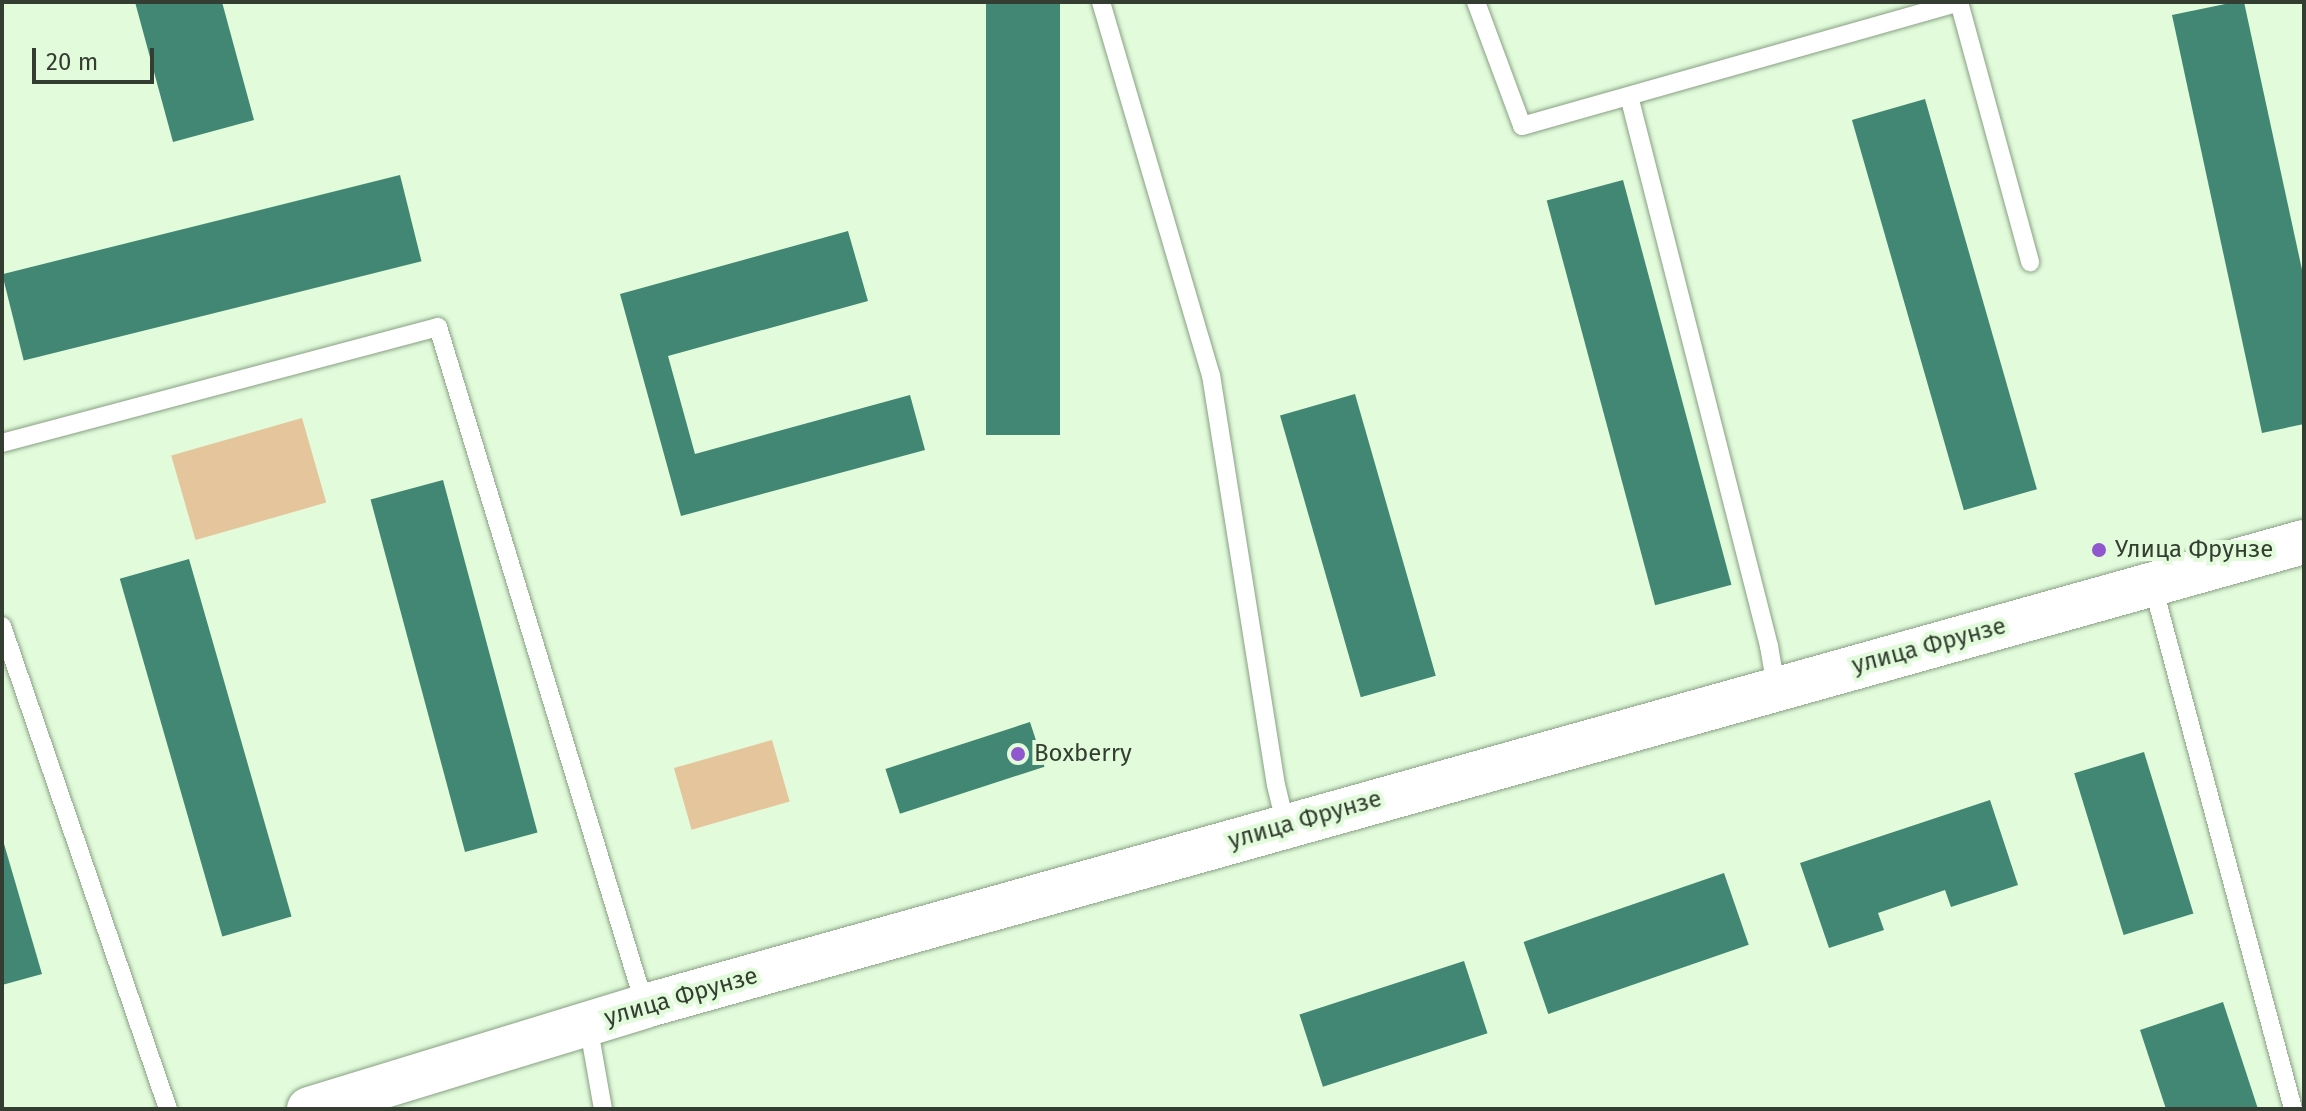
<!DOCTYPE html>
<html>
<head>
<meta charset="utf-8">
<style>
  body { margin:0 }
  #map { position:relative; width:2306px; height:1111px; overflow:hidden; background:#e1fbdb; font-family:"Fira Sans",sans-serif }
  div>[style] { position:absolute }
  .green>* { inset:0; background:#e5c59c; transform-origin:0 0 }
  .building>* { inset:0; background:#418773; transform-origin:0 0 }
  .roads { filter:drop-shadow(0 0 2px #89a083) drop-shadow(0 0 2px #89a083) }
  .lane>* { height:18px; margin:-9px; padding:0 9px; transform-origin:9px; border-radius:9px; background:#fff }
  .secondary>* { height:44px; margin:-22px; padding:0 22px; transform-origin:22px; border-radius:22px; background:#fff }
  .dots>* { width:22px; height:22px; translate:-50% -50%; box-sizing:border-box; border:4px solid #e1fbdb; border-radius:50% }
  span { translate:-50% -50%; white-space:nowrap; text-align:center; line-height:1.15; -webkit-text-stroke:8px #e1fbdb; paint-order:stroke }
  .poi-label { font-size:24px; color:#333d31 }
  .left { translate:0 -50%; text-align:left }
  .street-label { font-size:24px; color:#333d31 }
  .frame { position:absolute; inset:0; border:4px solid #333d31; pointer-events:none }
  .scale { position:absolute; left:32px; top:48px; width:122px; height:36px; box-sizing:border-box; border:4px solid #333d31; border-top:0; padding-left:10px; font-size:24px; line-height:28px; white-space:nowrap; color:#333d31; -webkit-text-stroke:6px #e1fbdb; paint-order:stroke }
</style>
</head>
<body>
<div id="map">
  <div class="green">
    <i style="left:302px;top:418px;width:88px;height:136px;rotate:74deg"></i>
    <i style="left:772px;top:740px;width:64px;height:102px;rotate:74deg"></i>
  </div>
  <div class="building">
    <i style="clip-path:polygon(135px 2px,222px 2px,254px 120px,173px 142px)"></i>
    <i style="left:986px;top:2px;width:74px;height:433px"></i>
    <i style="clip-path:polygon(2235px 2px,2244px 2px,2304px 279px,2304px 424px,2262px 433px,2172px 15px)"></i>
    <i style="left:1925px;top:99px;width:406px;height:76px;rotate:74deg"></i>
    <i style="left:400px;top:175px;width:89px;height:410px;rotate:76deg"></i>
    <i style="left:1623px;top:180px;width:419px;height:79px;rotate:75deg"></i>
    <i style="clip-path:polygon(848px 231px,868px 301px,668px 356px,695px 454px,910px 395px,925px 450px,681px 516px,620px 294px)"></i>
    <i style="left:1355px;top:394px;width:293px;height:78px;rotate:74deg"></i>
    <i style="left:443px;top:480px;width:365px;height:75px;rotate:75deg"></i>
    <i style="left:189px;top:559px;width:372px;height:72px;rotate:74deg"></i>
    <i style="left:1030px;top:722px;width:47px;height:152px;rotate:72deg"></i>
    <i style="left:2144px;top:752px;width:169px;height:73px;rotate:73deg"></i>
    <i style="clip-path:polygon(1990px 800px,2018px 885px,1951px 907px,1945px 890px,1878px 913px,1884px 930px,1829px 948px,1800px 863px)"></i>
    <i style="clip-path:polygon(2px 837px,42px 974px,2px 985px)"></i>
    <i style="left:1724px;top:873px;width:76px;height:212px;rotate:71deg"></i>
    <i style="left:1464px;top:961px;width:76px;height:173px;rotate:72deg"></i>
    <i style="clip-path:polygon(2223px 1002px,2258px 1109px,2166px 1109px,2140px 1030px)"></i>
  </div>
  <div class="roads">
    <div class="lane">
      <i style="left:1101px;top:2px;width:389px;rotate:73.6deg"></i>
      <i style="left:1211px;top:375px;width:415px;rotate:81deg"></i>
      <i style="left:1276px;top:785px;width:42px;rotate:76.3deg"></i>
      <i style="left:1476px;top:2px;width:132px;rotate:69.6deg"></i>
      <i style="left:1522px;top:126px;width:454px;rotate:-15.8deg"></i>
      <i style="left:1959px;top:2px;width:270px;rotate:74.7deg"></i>
      <i style="left:1629px;top:96px;width:568px;rotate:75.72deg"></i>
      <i style="left:1769px;top:646px;width:42px;rotate:80.3deg"></i>
      <i style="left:2px;top:443px;width:451px;rotate:-14.9deg"></i>
      <i style="left:438px;top:327px;width:710px;rotate:73.05deg"></i>
      <i style="left:2153px;top:586px;width:541px;rotate:75.01deg"></i>
      <i style="left:2px;top:626px;width:511px;rotate:71.03deg"></i>
      <i style="left:588px;top:1024px;width:86px;rotate:80deg"></i>
    </div>
    <div class="secondary">
      <i style="left:309px;top:1109px;width:351px;rotate:-17deg"></i>
      <i style="left:645px;top:1006px;width:1723px;rotate:-15.63deg"></i>
    </div>
  </div>
  <div class="dots">
    <i style="left:2099px;top:550px;background:#9157ce"></i>
    <i style="left:1018px;top:754px;background:#9157ce"></i>
  </div>
  <div class="poi-label">
    <span class="left" style="left:2115px;top:550px">Улица Фрунзе</span>
    <span class="left" style="left:1034px;top:754px">Boxberry</span>
  </div>
  <div class="street-label">
    <span style="left:1929px;top:646px;rotate:-15deg">улица Фрунзе</span>
    <span style="left:1305px;top:820px;rotate:-16deg">улица Фрунзе</span>
    <span style="left:681px;top:997px;rotate:-16deg">улица Фрунзе</span>
  </div>
  <div class="frame"></div>
  <div class="scale">20 m</div>
</div>
</body>
</html>
